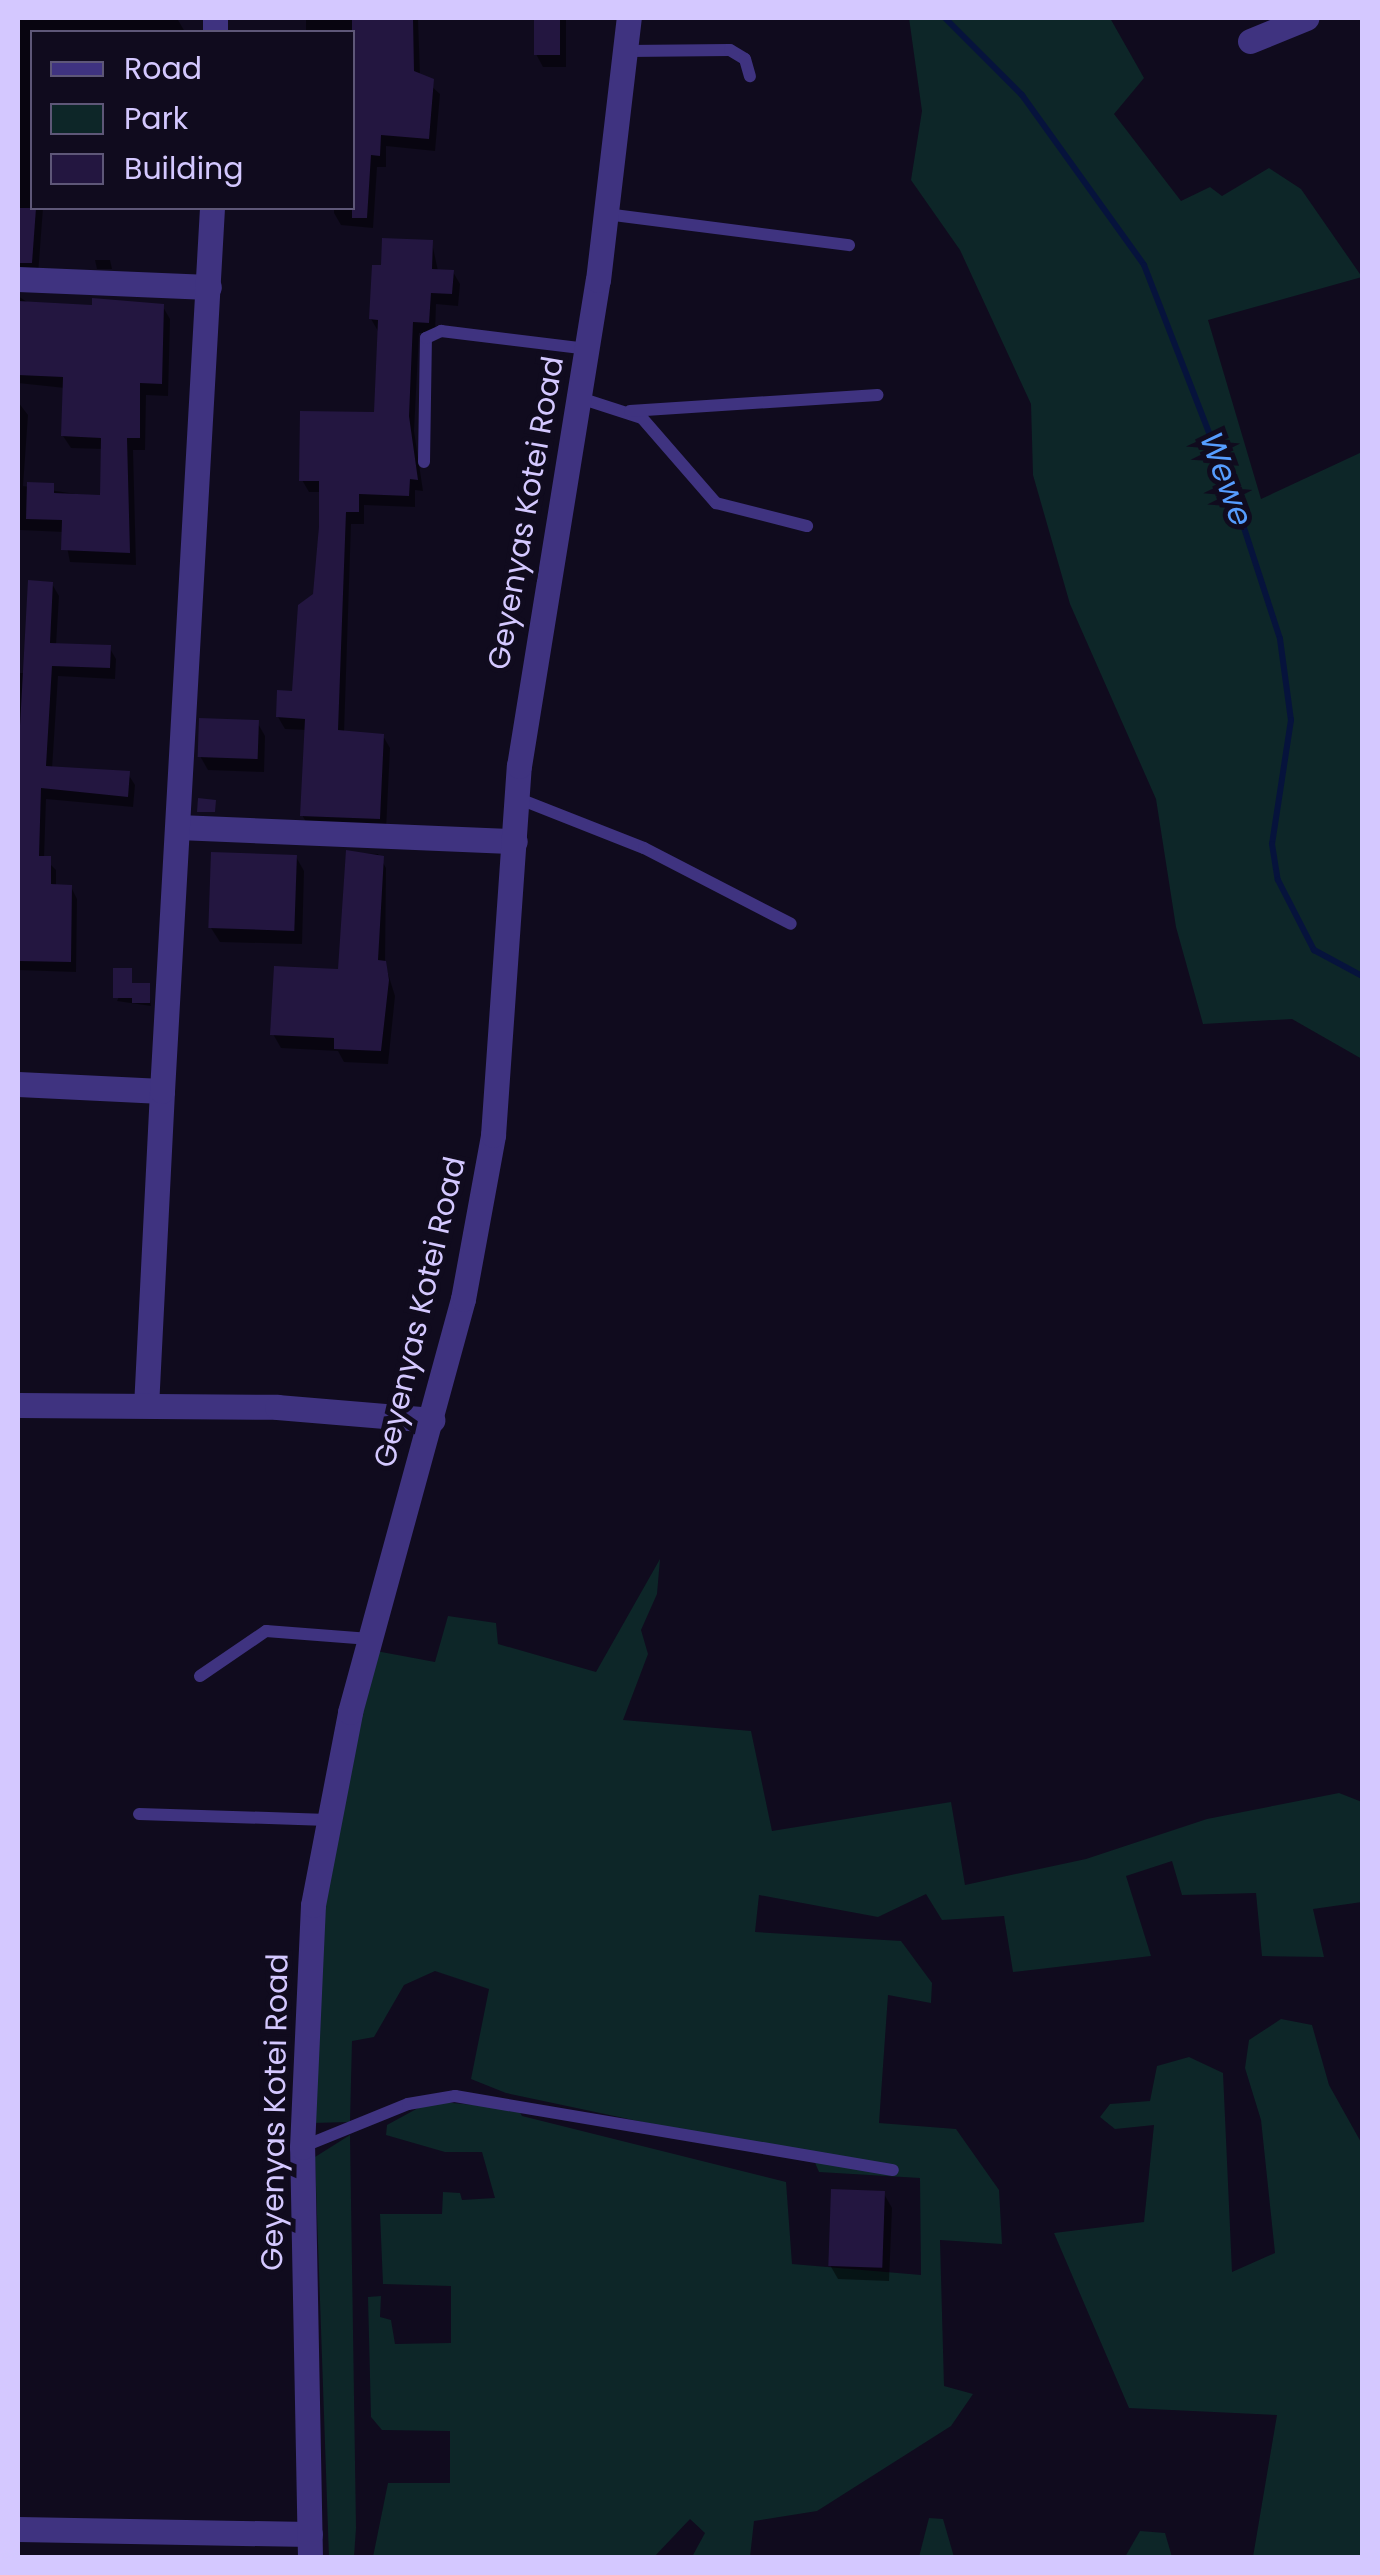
<!DOCTYPE html>
<html>
<head>
<meta charset="utf-8">
<style>
  body { margin:0 }
  #map { position:relative; width:1380px; height:2575px; overflow:hidden; background:#100b1e; font-family:Poppins,sans-serif }
  div>[style] { position:absolute }
  .green>* { inset:0; background:#0d2628 }
  .shadow>* { inset:0; background:#0007 }
  .stream>* { height:6px; margin:-3px; padding:0 3px; transform-origin:3px; border-radius:3px; background:#06133c }
  .building>* { inset:0; background:#231640; transform-origin:0 0 }
  .service>* { height:12px; margin:-6px; padding:0 6px; transform-origin:6px; border-radius:6px; background:#3f3380 }
  .minor>* { height:25px; margin:-12.5px; padding:0 12.5px; transform-origin:12.5px; border-radius:12.5px; background:#3f3380 }
  .tertiary>* { height:25px; margin:-12.5px; padding:0 12.5px; transform-origin:12.5px; border-radius:12.5px; background:#3f3380 }
  span { translate:-50% -50%; white-space:nowrap; text-align:center; line-height:1.15; -webkit-text-stroke:10px #100b1e; paint-order:stroke }
  .street-label { font-size:30px; color:#d4c8ff }
  .water-label { font-size:32px; color:#569dff; font-style:italic }
  .frame { position:absolute; inset:0; border:20px solid #d4c8ff; pointer-events:none }
  .legend { position:absolute; left:30px; top:30px; width:325px; height:180px; box-sizing:border-box; background:#100b1e; border:2px solid #5e5778; margin:0; padding:12px 18px; list-style:none; font-size:30px; color:#d4c8ff }
  .legend li { display:flex; align-items:center; gap:20px; height:50px }
  .legend b { width:50px; border:2px solid #5e5778 }
</style>
</head>
<body>
<div id="map">
  <div class="green">
    <i style="clip-path:polygon(909px 18px,1110px 18px,1144px 78px,1114px 114px,1181px 201px,1210px 187px,1222px 196px,1269px 168px,1301px 189px,1362px 277px,1208px 320px,1261px 499px,1362px 452px,1362px 1059px,1292px 1019px,1203px 1024px,1176px 927px,1156px 799px,1070px 604px,1033px 475px,1031px 404px,960px 250px,911px 180px,922px 111px)"></i>
    <i style="clip-path:polygon(660px 1559px,657px 1594px,641px 1630px,648px 1654px,623px 1720px,751px 1731px,772px 1831px,951px 1802px,965px 1885px,1086px 1859px,1207px 1819px,1339px 1793px,1362px 1802px,1362px 1902px,1313px 1909px,1324px 1957px,1262px 1956px,1256px 1893px,1182px 1895px,1172px 1861px,1126px 1876px,1151px 1956px,1013px 1972px,1004px 1916px,942px 1920px,926px 1894px,878px 1917px,759px 1895px,755px 1932px,901px 1941px,932px 1983px,931px 2003px,888px 1995px,879px 2123px,956px 2129px,999px 2190px,1002px 2244px,940px 2240px,944px 2386px,973px 2394px,951px 2426px,817px 2511px,754px 2521px,750px 2557px,692px 2557px,705px 2533px,690px 2519px,654px 2557px,373px 2557px,388px 2483px,450px 2483px,450px 2431px,382px 2430px,371px 2417px,368px 2297px,381px 2296px,380px 2317px,391px 2320px,395px 2344px,451px 2343px,451px 2286px,383px 2284px,380px 2214px,442px 2214px,443px 2192px,460px 2193px,462px 2200px,495px 2198px,482px 2152px,445px 2152px,386px 2135px,387px 2125px,431px 2101px,518px 2109px,522px 2116px,786px 2182px,792px 2264px,921px 2275px,920px 2178px,819px 2172px,813px 2158px,506px 2093px,471px 2079px,489px 1989px,435px 1971px,404px 1985px,374px 2037px,352px 2041px,350px 2122px,312px 2123px,326px 1886px,346px 1766px,376px 1651px,435px 1662px,448px 1616px,496px 1623px,498px 1644px,596px 1672px)"></i>
    <i style="clip-path:polygon(1281px 2019px,1312px 2025px,1329px 2085px,1362px 2144px,1362px 2557px,1253px 2557px,1277px 2415px,1129px 2408px,1054px 2233px,1144px 2222px,1154px 2125px,1115px 2129px,1100px 2117px,1110px 2104px,1150px 2101px,1157px 2066px,1189px 2057px,1223px 2073px,1232px 2272px,1275px 2253px,1261px 2120px,1245px 2068px,1249px 2040px)"></i>
    <i style="clip-path:polygon(350px 2135px,356px 2528px,354px 2557px,329px 2558px,315px 2157px)"></i>
    <i style="clip-path:polygon(929px 2518px,943px 2519px,954px 2557px,919px 2557px)"></i>
    <i style="clip-path:polygon(1140px 2531px,1165px 2533px,1172px 2557px,1125px 2557px)"></i>
  </div>
  <div class="shadow">
    <i style="clip-path:polygon(18px 18px,157px 18px,178px 20px,185px 32px,32px 32px,32px 208px,43px 208px,38px 275px,18px 277px)"></i>
    <i style="clip-path:polygon(306px 18px,418px 18px,420px 76px,440px 94px,435px 151px,386px 146px,386px 167px,377px 167px,373px 228px,341px 225px,334px 213px,334px 208px,352px 208px,352px 32px,306px 32px)"></i>
    <i style="clip-path:polygon(536px 18px,566px 18px,566px 67px,543px 67px,536px 54px)"></i>
    <i style="clip-path:polygon(432px 243px,438px 271px,453px 272px,460px 284px,458px 306px,436px 304px,435px 334px,419px 333px,414px 431px,423px 491px,415px 490px,415px 507px,364px 505px,364px 524px,351px 524px,344px 733px,383px 736px,390px 748px,386px 830px,309px 827px,302px 815px,307px 730px,285px 729px,278px 717px,294px 694px,315px 596px,321px 492px,309px 492px,302px 480px,377px 414px,378px 331px,371px 319px,383px 268px)"></i>
    <i style="clip-path:polygon(95px 260px,110px 260px,112px 269px,97px 269px)"></i>
    <i style="clip-path:polygon(18px 296px,30px 304px,163px 307px,170px 319px,168px 396px,146px 395px,145px 450px,133px 450px,136px 565px,70px 562px,64px 532px,20px 530px,18px 573px,18px 402px,28px 415px,23px 486px,102px 498px,103px 449px,71px 448px,63px 436px,65px 388px,18px 383px)"></i>
    <i style="clip-path:polygon(52px 584px,59px 596px,56px 645px,109px 647px,116px 659px,115px 679px,58px 676px,52px 769px,128px 774px,135px 785px,133px 807px,46px 799px,44px 858px,56px 870px,56px 887px,71px 887px,77px 899px,76px 972px,18px 970px,18px 673px,26px 673px)"></i>
    <i style="clip-path:polygon(257px 722px,265px 736px,264px 772px,208px 770px,200px 756px)"></i>
    <i style="clip-path:polygon(349px 853px,378px 854px,386px 868px,385px 964px,395px 996px,388px 1064px,344px 1062px,338px 1051px,281px 1048px,273px 1034px,341px 972px)"></i>
    <i style="clip-path:polygon(296px 857px,304px 871px,302px 944px,220px 942px,211px 928px)"></i>
    <i style="clip-path:polygon(130px 971px,132px 986px,148px 986px,151px 1006px,117px 1001px)"></i>
    <i style="clip-path:polygon(884px 2194px,892px 2208px,889px 2281px,838px 2279px,830px 2265px)"></i>
  </div>
  <div class="stream">
    <i style="left:945px;top:18px;width:109px;rotate:45deg"></i>
    <i style="left:1022px;top:95px;width:209px;rotate:54.3deg"></i>
    <i style="left:1144px;top:265px;width:246px;rotate:68.8deg"></i>
    <i style="left:1233px;top:494px;width:152px;rotate:72deg"></i>
    <i style="left:1280px;top:639px;width:82px;rotate:82.3deg"></i>
    <i style="left:1291px;top:720px;width:125px;rotate:98.7deg"></i>
    <i style="left:1272px;top:844px;width:36px;rotate:81deg"></i>
    <i style="left:1278px;top:880px;width:79px;rotate:62.8deg"></i>
    <i style="left:1314px;top:950px;width:55px;rotate:28.4deg"></i>
  </div>
  <div class="building">
    <i style="clip-path:polygon(352px 18px,413px 18px,414px 71px,434px 79px,429px 139px,381px 135px,380px 156px,371px 155px,367px 218px,352px 218px)"></i>
    <i style="left:534px;top:18px;width:26px;height:37px"></i>
    <i style="clip-path:polygon(18px 208px,36px 208px,32px 263px,18px 263px)"></i>
    <i style="clip-path:polygon(382px 238px,433px 240px,432px 269px,454px 270px,452px 294px,431px 293px,429px 323px,413px 322px,409px 416px,418px 480px,410px 479px,409px 496px,359px 494px,359px 512px,346px 512px,338px 730px,384px 734px,380px 819px,300px 816px,305px 719px,276px 717px,277px 690px,292px 691px,298px 605px,313px 594px,319px 526px,319px 481px,299px 481px,300px 411px,374px 412px,378px 320px,369px 319px,372px 265px,381px 265px)"></i>
    <i style="clip-path:polygon(92px 298px,164px 304px,162px 384px,140px 383px,140px 438px,127px 438px,130px 553px,61px 550px,62px 520px,26px 519px,27px 482px,54px 483px,54px 493px,100px 495px,101px 438px,61px 436px,63px 377px,18px 375px,18px 301px,92px 305px)"></i>
    <i style="clip-path:polygon(28px 580px,53px 582px,50px 643px,111px 645px,110px 668px,52px 666px,46px 766px,130px 771px,128px 797px,41px 788px,39px 856px,51px 856px,51px 884px,72px 885px,71px 962px,18px 961px,18px 762px)"></i>
    <i style="left:199px;top:718px;width:60px;height:39px;rotate:2deg"></i>
    <i style="clip-path:polygon(198px 798px,216px 800px,215px 812px,197px 812px)"></i>
    <i style="clip-path:polygon(346px 850px,384px 856px,378px 960px,386px 961px,389px 980px,381px 1051px,334px 1049px,334px 1038px,270px 1035px,274px 966px,338px 969px)"></i>
    <i style="left:211px;top:852px;width:86px;height:76px;rotate:2deg"></i>
    <i style="left:113px;top:968px;width:19px;height:30px"></i>
    <i style="left:150px;top:983px;width:20px;height:18px;rotate:90deg"></i>
    <i style="left:831px;top:2189px;width:54px;height:77px;rotate:2deg"></i>
  </div>
  <div class="service">
    <i style="left:627px;top:51px;width:103px;rotate:-0.6deg"></i>
    <i style="left:730px;top:50px;width:17px;rotate:31deg"></i>
    <i style="left:745px;top:59px;width:18px;rotate:74deg"></i>
    <i style="left:606px;top:214px;width:245px;rotate:7.3deg"></i>
    <i style="left:580px;top:398px;width:65px;rotate:17.9deg"></i>
    <i style="left:642px;top:418px;width:113px;rotate:49deg"></i>
    <i style="left:716px;top:503px;width:94px;rotate:14.2deg"></i>
    <i style="left:630px;top:411px;width:248px;rotate:-3.7deg"></i>
    <i style="left:424px;top:462px;width:124px;rotate:-89.1deg"></i>
    <i style="left:426px;top:338px;width:17px;rotate:-25deg"></i>
    <i style="left:441px;top:331px;width:147px;rotate:7deg"></i>
    <i style="left:517px;top:798px;width:136px;rotate:21.5deg"></i>
    <i style="left:644px;top:848px;width:165px;rotate:27.3deg"></i>
    <i style="left:200px;top:1676px;width:80px;rotate:-34.3deg"></i>
    <i style="left:266px;top:1631px;width:104px;rotate:4.4deg"></i>
    <i style="left:139px;top:1814px;width:189px;rotate:1.8deg"></i>
    <i style="left:302px;top:2147px;width:114px;rotate:-22.1deg"></i>
    <i style="left:408px;top:2104px;width:48px;rotate:-9.7deg"></i>
    <i style="left:455px;top:2096px;width:444px;rotate:9.6deg"></i>
  </div>
  <div class="minor">
    <i style="left:215px;top:32px;width:14px;rotate:-90deg"></i>
    <i style="left:1250px;top:41px;width:61px;rotate:-22.3deg"></i>
    <i style="left:18px;top:279px;width:191px;rotate:2.4deg"></i>
    <i style="left:178px;top:827px;width:337px;rotate:2.4deg"></i>
    <i style="left:18px;top:1084px;width:144px;rotate:2.8deg"></i>
    <i style="left:162px;top:1091px;width:312px;rotate:92.9deg"></i>
    <i style="left:162px;top:1091px;width:884px;rotate:-86.76deg"></i>
    <i style="left:18px;top:1405px;width:259px;rotate:0.4deg"></i>
    <i style="left:277px;top:1407px;width:156px;rotate:4.8deg"></i>
    <i style="left:18px;top:2529px;width:292px;rotate:1deg"></i>
  </div>
  <div class="tertiary">
    <i style="left:310px;top:2558px;width:411px;rotate:-91.1deg"></i>
    <i style="left:302px;top:2147px;width:242px;rotate:-87.4deg"></i>
    <i style="left:313px;top:1905px;width:197px;rotate:-79.1deg"></i>
    <i style="left:350px;top:1712px;width:428px;rotate:-74.7deg"></i>
    <i style="left:463px;top:1299px;width:167px;rotate:-79.6deg"></i>
    <i style="left:493px;top:1135px;width:370px;rotate:-86deg"></i>
    <i style="left:519px;top:766px;width:492px;rotate:-80.8deg"></i>
    <i style="left:598px;top:280px;width:264px;rotate:-83.3deg"></i>
  </div>
  <div class="street-label">
    <span style="left:526px;top:513px;rotate:-80deg">Geyenyas Kotei Road</span>
    <span style="left:420px;top:1312px;rotate:-77deg">Geyenyas Kotei Road</span>
    <span style="left:275px;top:2112px;rotate:-89deg">Geyenyas Kotei Road</span>
  </div>
  <div class="water-label">
    <span style="left:1226px;top:479px;rotate:70deg">Wewe</span>
  </div>
  <div class="frame"></div>
  <ul class="legend">
  <li><b style="height:12px;background:#3f3380"></b>Road</li>
  <li><b style="height:28px;background:#0d2628"></b>Park</li>
  <li><b style="height:28px;background:#231640"></b>Building</li>
  </ul>
</div>
</body>
</html>
